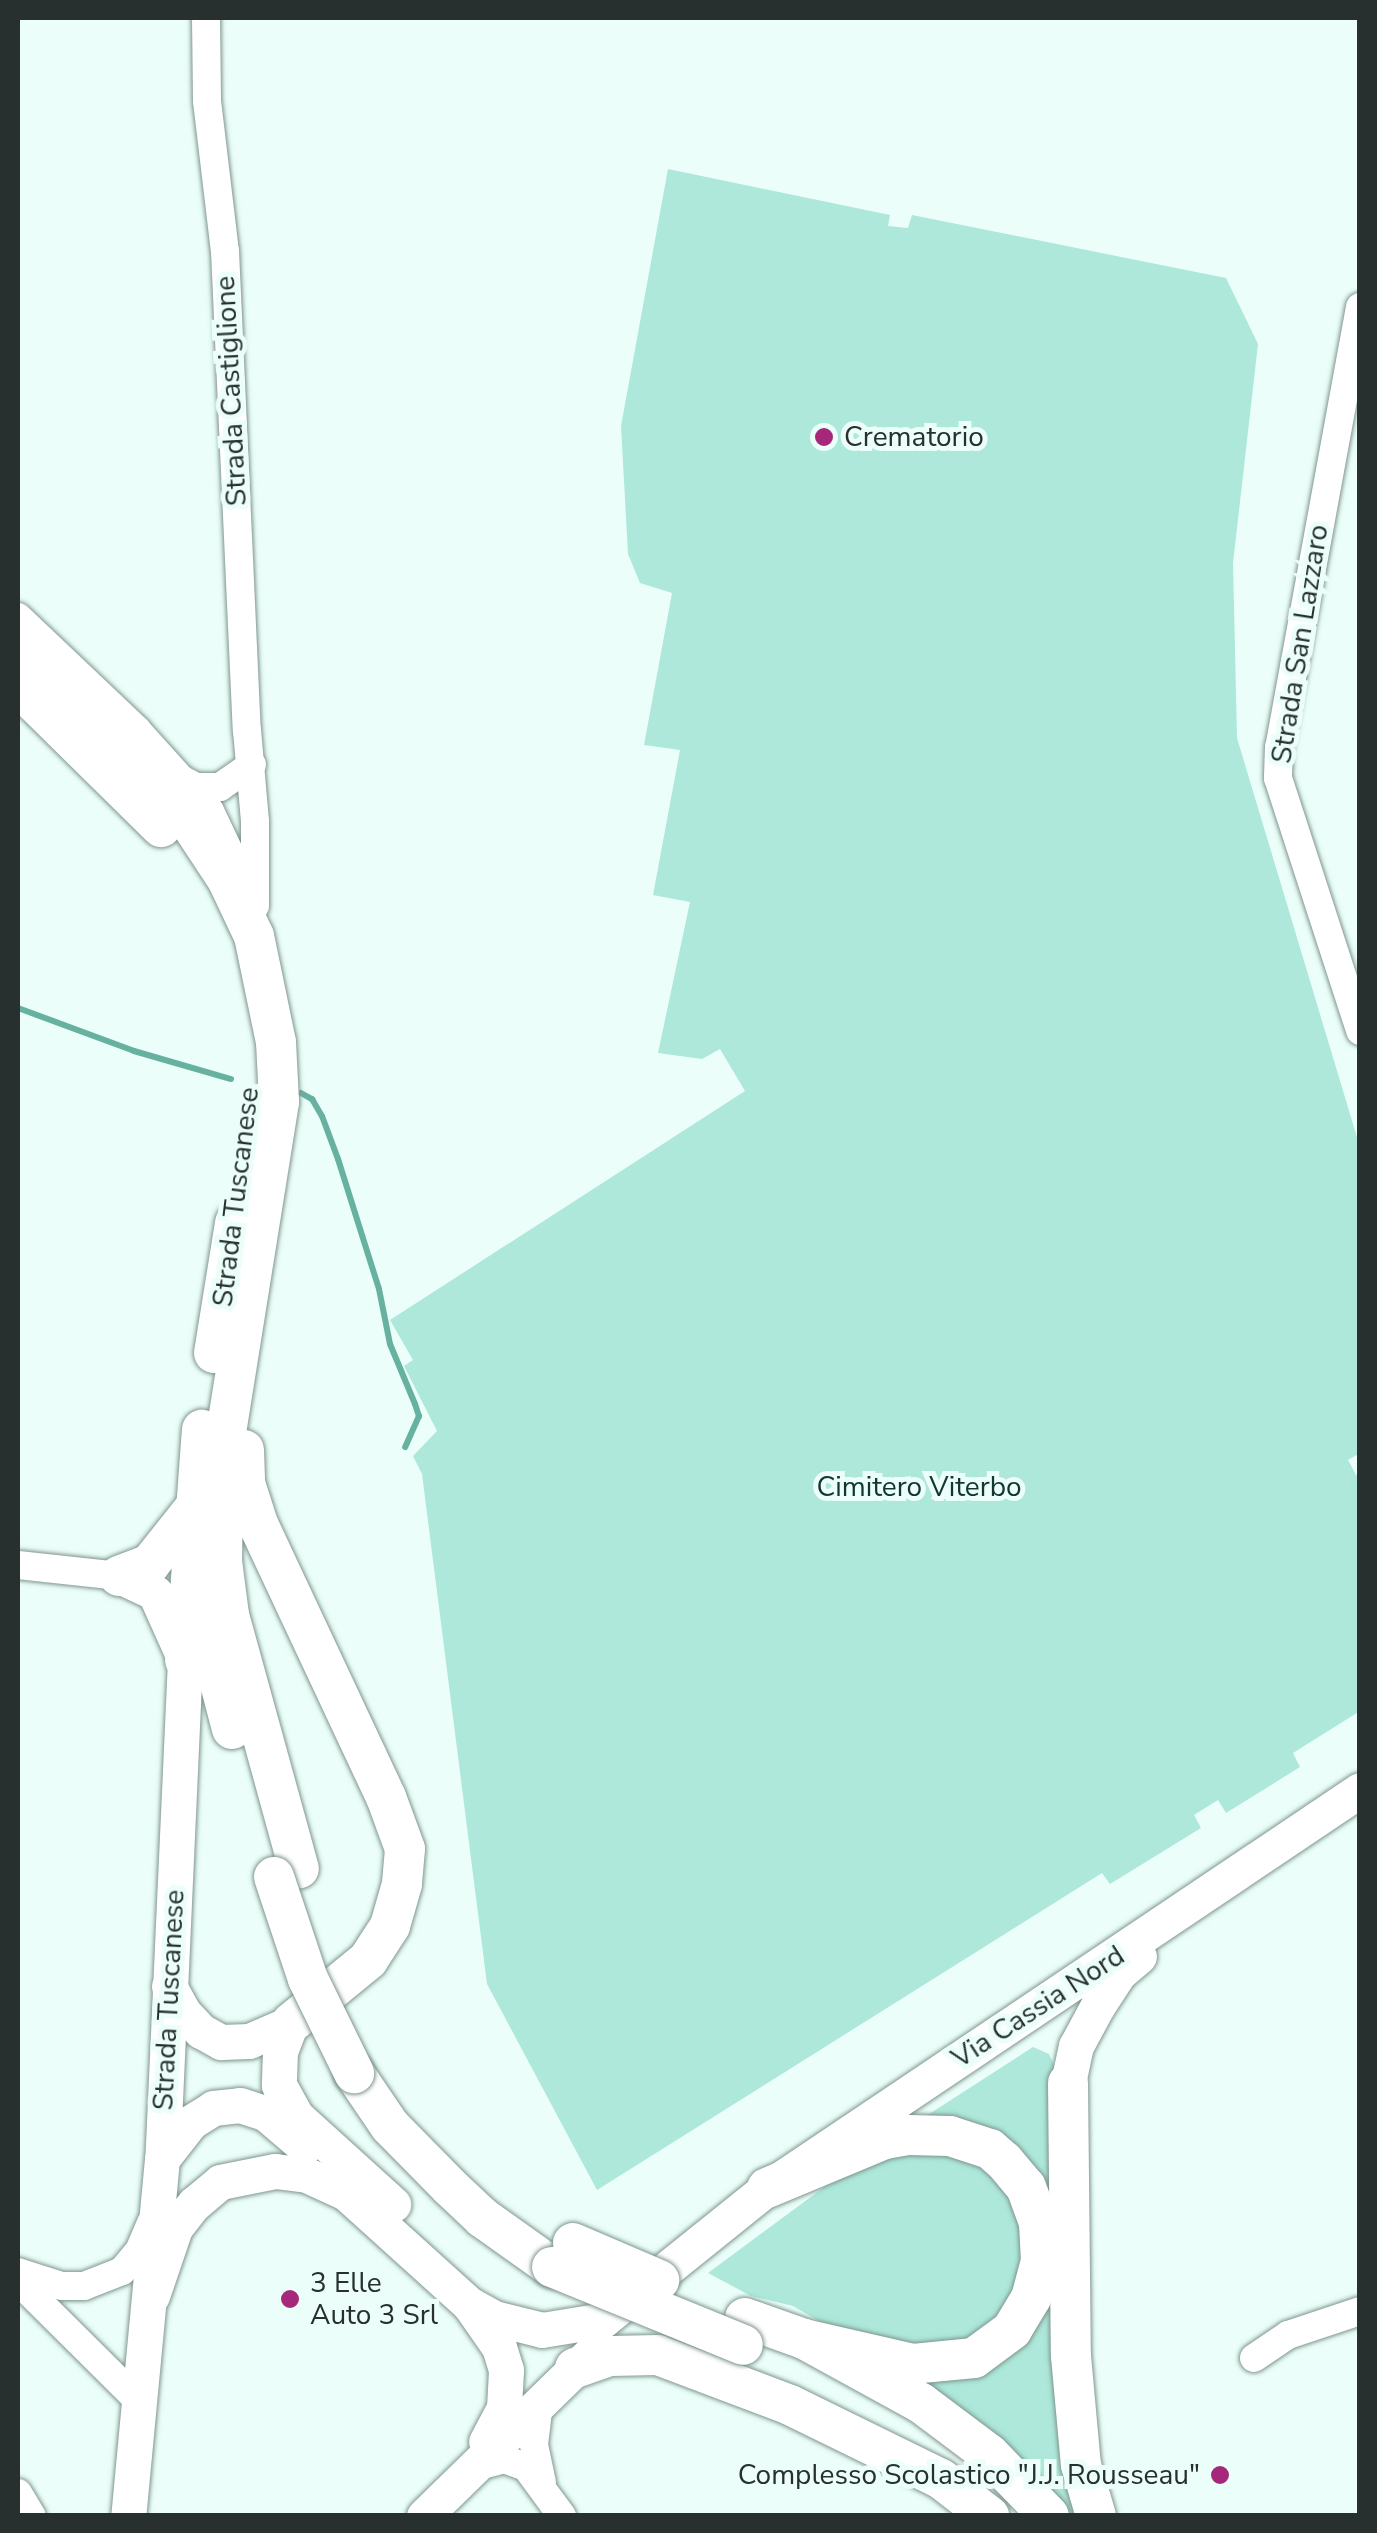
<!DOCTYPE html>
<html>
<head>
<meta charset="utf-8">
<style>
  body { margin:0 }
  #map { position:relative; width:1377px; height:2533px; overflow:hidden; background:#ebfef9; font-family:"Nunito Sans",sans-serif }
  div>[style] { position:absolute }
  .green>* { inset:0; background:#ade8da }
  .stream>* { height:6px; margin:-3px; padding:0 3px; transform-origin:3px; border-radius:3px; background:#67b1a1 }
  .roads { filter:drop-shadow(0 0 2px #7f958f) drop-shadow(0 0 2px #7f958f) }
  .minor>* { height:28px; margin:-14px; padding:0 14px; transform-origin:14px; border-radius:14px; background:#fff }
  .major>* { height:35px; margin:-17.5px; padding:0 17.5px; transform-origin:17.5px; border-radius:17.5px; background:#fff }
  .highway>* { height:40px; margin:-20px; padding:0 20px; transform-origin:20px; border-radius:20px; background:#fff }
  .bridges { filter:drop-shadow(0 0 2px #7f958f) drop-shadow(0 0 2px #7f958f) }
  .highway-bridge>* { height:40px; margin:-20px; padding:0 20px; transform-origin:20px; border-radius:20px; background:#fff }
  .dots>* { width:28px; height:28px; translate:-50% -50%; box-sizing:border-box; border:5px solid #ebfef9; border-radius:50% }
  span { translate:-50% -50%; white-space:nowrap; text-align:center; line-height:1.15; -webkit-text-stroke:10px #ebfef9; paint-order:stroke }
  .street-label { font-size:28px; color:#27302e }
  .poi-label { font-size:28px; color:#27302e }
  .left { translate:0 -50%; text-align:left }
  .right { translate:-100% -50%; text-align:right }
  .park-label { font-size:28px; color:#133730 }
  .frame { position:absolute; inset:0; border:20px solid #27302e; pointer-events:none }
</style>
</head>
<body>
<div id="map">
  <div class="green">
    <i style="clip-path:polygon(668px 169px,890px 215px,888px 226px,908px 228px,912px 215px,1226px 278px,1258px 344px,1233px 563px,1237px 738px,1359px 1144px,1360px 1453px,1348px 1460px,1359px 1480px,1360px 1711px,1293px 1753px,1300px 1767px,1226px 1813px,1218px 1800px,1194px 1815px,1201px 1828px,1110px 1884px,1102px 1873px,597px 2190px,487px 1984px,422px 1474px,413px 1456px,437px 1431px,404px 1366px,413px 1360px,390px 1320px,745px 1091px,720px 1049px,702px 1059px,658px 1053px,690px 902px,653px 895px,680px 750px,644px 745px,672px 593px,640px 583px,628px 554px,621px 426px)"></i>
    <i style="clip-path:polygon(1033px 2047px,1049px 2054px,1054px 2065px,1051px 2198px,923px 2118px)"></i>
    <i style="clip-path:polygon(897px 2148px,986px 2161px,1028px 2216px,1021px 2300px,960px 2351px,841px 2334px,793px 2306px,751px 2296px,708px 2273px,831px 2182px)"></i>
    <i style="clip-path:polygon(1052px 2300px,1080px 2515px,1070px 2515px,1027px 2472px,921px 2381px,1035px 2330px)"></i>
  </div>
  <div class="stream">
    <i style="left:18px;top:1008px;width:124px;rotate:20.3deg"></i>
    <i style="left:134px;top:1051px;width:101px;rotate:16.1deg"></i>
    <i style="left:301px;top:1093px;width:13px;rotate:29deg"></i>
    <i style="left:312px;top:1099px;width:20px;rotate:60deg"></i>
    <i style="left:322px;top:1116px;width:46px;rotate:69.6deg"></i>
    <i style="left:338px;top:1159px;width:136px;rotate:72.5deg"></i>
    <i style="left:379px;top:1289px;width:56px;rotate:78.7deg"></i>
    <i style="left:390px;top:1344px;width:65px;rotate:67.4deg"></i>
    <i style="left:415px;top:1404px;width:13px;rotate:72deg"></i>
    <i style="left:419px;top:1416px;width:34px;rotate:114deg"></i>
  </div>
  <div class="roads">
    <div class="minor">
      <i style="left:206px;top:18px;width:83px;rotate:89.3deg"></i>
      <i style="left:207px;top:101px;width:151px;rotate:83.2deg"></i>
      <i style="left:225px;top:251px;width:480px;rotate:87.4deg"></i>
      <i style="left:247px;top:730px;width:92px;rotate:85deg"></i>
      <i style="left:255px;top:822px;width:84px;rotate:90deg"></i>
      <i style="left:1360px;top:307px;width:447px;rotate:100.4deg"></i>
      <i style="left:1279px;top:747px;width:31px;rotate:92deg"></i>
      <i style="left:1278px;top:778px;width:266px;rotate:72deg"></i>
      <i style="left:18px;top:617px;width:164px;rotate:43.5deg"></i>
      <i style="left:137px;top:730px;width:109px;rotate:48deg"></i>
      <i style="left:210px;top:811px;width:68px;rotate:64.6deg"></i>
      <i style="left:183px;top:780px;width:15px;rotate:28deg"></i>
      <i style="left:196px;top:787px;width:24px"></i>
      <i style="left:220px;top:787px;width:39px;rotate:-35deg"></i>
      <i style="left:18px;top:1565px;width:102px;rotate:6.2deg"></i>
      <i style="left:18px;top:2272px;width:46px;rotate:17.7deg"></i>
      <i style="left:62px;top:2286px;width:22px"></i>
      <i style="left:84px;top:2286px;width:41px;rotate:-21.5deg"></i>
      <i style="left:122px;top:2271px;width:26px;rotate:-50deg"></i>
      <i style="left:139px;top:2251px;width:30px;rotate:-67deg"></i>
      <i style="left:18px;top:2281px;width:170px;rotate:44.8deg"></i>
      <i style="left:1254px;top:2358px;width:41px;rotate:-34.1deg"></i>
      <i style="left:1288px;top:2335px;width:76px;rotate:-18.4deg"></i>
      <i style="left:539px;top:2403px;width:42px;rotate:96.8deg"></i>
      <i style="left:534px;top:2445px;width:38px;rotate:78deg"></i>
      <i style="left:471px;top:2468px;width:34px;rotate:-15deg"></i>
      <i style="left:504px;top:2459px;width:23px;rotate:20deg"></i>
      <i style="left:526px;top:2467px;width:61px;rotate:53.7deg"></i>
      <i style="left:18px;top:2493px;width:27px;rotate:59deg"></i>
    </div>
    <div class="major">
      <i style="left:119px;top:1576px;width:40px;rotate:25deg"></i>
      <i style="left:155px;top:1593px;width:73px;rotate:65.9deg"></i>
      <i style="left:185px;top:1660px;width:500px;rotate:92.6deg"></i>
      <i style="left:162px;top:2159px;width:359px;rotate:95.4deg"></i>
      <i style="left:169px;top:1986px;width:31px;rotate:61deg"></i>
      <i style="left:184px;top:2013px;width:25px;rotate:47deg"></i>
      <i style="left:201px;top:2031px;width:23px;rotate:29deg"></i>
      <i style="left:221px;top:2042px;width:28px;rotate:-2deg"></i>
      <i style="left:249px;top:2041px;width:46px;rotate:-23.2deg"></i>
      <i style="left:291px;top:2023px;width:30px;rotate:111deg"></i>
      <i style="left:280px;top:2051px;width:34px;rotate:92deg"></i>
      <i style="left:279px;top:2085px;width:37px;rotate:61deg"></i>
      <i style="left:297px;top:2117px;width:130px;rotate:42.2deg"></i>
      <i style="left:1068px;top:2083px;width:38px;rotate:-78deg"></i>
      <i style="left:1076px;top:2046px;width:44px;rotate:-61.7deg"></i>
      <i style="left:1097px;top:2007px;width:40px;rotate:-57.1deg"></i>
      <i style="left:1119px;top:1973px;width:26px;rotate:-40deg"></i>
      <i style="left:162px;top:2159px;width:47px;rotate:-51.9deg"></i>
      <i style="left:191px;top:2122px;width:26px;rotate:-32deg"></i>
      <i style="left:213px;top:2108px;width:27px;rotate:-6deg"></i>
      <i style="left:240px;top:2105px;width:26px;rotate:18deg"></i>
      <i style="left:265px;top:2113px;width:52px;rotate:40.4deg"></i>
      <i style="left:152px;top:2296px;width:72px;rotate:-71.3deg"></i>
      <i style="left:175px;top:2228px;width:31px;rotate:-52deg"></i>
      <i style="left:194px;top:2204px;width:34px;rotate:-40deg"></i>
      <i style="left:220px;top:2182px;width:56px;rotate:-11.3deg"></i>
      <i style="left:275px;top:2171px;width:32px;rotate:7deg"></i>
      <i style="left:307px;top:2175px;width:43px;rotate:24.8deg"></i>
      <i style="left:346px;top:2193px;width:166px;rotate:42.1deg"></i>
      <i style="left:469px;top:2304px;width:29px;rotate:29deg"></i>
      <i style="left:494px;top:2318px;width:49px;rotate:14deg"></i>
      <i style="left:542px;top:2330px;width:62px;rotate:-9.3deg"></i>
      <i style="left:603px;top:2320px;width:211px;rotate:-38.8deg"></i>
      <i style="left:767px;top:2188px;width:714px;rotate:-33.87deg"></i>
      <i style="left:469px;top:2304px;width:52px;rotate:55.1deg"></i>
      <i style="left:499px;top:2347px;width:24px;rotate:73deg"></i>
      <i style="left:506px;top:2370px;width:38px;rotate:93deg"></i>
      <i style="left:504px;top:2408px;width:38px;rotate:118deg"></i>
      <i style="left:424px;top:2516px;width:238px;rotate:-44.3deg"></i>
    </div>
    <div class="highway">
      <i style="left:18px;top:648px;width:151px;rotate:43.1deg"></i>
      <i style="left:128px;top:751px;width:99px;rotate:49.5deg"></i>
      <i style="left:192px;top:826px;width:64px;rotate:56.6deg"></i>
      <i style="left:227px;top:879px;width:63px;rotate:64.7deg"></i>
      <i style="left:254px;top:936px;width:108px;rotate:78.3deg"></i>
      <i style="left:276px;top:1042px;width:60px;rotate:87.1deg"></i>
      <i style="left:279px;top:1102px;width:349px;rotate:99.1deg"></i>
      <i style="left:224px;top:1447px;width:114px;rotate:91deg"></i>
      <i style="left:222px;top:1561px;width:54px;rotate:82.6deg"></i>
      <i style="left:229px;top:1615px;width:263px;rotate:74.6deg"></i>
      <i style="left:18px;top:686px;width:201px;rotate:44.6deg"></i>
      <i style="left:214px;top:1353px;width:132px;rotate:-80.8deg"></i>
      <i style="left:244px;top:1450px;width:33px;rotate:88deg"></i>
      <i style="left:245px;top:1483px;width:43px;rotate:72.4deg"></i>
      <i style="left:258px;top:1524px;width:302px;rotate:64.9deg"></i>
      <i style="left:386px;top:1797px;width:55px;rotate:69.9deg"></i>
      <i style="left:405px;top:1849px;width:35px;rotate:95deg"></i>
      <i style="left:402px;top:1884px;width:44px;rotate:105.9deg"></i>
      <i style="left:390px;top:1926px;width:40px;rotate:122.9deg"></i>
      <i style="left:368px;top:1960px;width:99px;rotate:140.7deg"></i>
      <i style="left:119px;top:1576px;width:33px;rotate:-21deg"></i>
      <i style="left:150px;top:1564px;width:69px;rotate:-51.5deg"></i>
      <i style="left:201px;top:1611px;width:122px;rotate:75.3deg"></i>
      <i style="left:185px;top:1660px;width:231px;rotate:-85.8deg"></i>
      <i style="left:354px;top:2073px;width:64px;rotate:55.8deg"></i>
      <i style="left:390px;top:2126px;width:86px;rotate:45.5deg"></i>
      <i style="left:450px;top:2187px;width:45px;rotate:43.2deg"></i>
      <i style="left:483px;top:2218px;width:85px;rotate:35.4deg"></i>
      <i style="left:1068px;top:2083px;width:273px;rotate:89.4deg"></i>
      <i style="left:1071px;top:2356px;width:109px;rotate:84.8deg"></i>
      <i style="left:1081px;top:2465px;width:53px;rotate:73.6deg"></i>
      <i style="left:767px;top:2188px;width:128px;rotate:-22.6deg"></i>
      <i style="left:885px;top:2139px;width:23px;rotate:-10deg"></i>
      <i style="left:908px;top:2135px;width:42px;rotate:1.4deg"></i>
      <i style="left:950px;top:2136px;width:42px;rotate:18deg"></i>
      <i style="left:990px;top:2149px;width:18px;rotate:41deg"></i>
      <i style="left:1004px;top:2161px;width:34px;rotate:50deg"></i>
      <i style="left:1026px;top:2187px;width:38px;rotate:70deg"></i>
      <i style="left:1039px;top:2223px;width:38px;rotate:87deg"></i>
      <i style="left:1041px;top:2261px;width:38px;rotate:105deg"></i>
      <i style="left:1031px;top:2298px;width:37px;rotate:121deg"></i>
      <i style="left:1012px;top:2330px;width:47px;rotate:143.6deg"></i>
      <i style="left:974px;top:2358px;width:61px;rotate:174.4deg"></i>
      <i style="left:913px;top:2364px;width:112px;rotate:-167.1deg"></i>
      <i style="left:745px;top:2318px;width:63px;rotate:19.6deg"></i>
      <i style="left:804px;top:2339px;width:133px;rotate:28.7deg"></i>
      <i style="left:921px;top:2403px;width:85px;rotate:36.9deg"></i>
      <i style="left:989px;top:2454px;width:86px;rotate:45.9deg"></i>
      <i style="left:575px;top:2368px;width:37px;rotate:-19deg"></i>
      <i style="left:610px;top:2356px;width:48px;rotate:-1.2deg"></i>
      <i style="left:658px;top:2355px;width:141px;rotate:20.7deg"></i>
      <i style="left:790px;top:2405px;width:168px;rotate:26.1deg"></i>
      <i style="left:941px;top:2479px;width:61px;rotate:37.6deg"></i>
    </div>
  </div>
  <div class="bridges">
    <div class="highway-bridge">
      <i style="left:274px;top:1877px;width:108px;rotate:71.6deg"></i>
      <i style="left:308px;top:1979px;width:105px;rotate:63.9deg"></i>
      <i style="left:573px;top:2243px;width:94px;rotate:23.3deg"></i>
      <i style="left:552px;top:2267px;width:206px;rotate:22.2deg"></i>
    </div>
  </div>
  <div class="dots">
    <i style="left:824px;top:437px;background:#a5287a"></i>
    <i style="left:290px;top:2299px;background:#a5287a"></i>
    <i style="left:1220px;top:2475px;background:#a5287a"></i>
  </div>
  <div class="street-label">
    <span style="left:231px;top:391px;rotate:-93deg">Strada Castiglione</span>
    <span style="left:1300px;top:644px;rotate:-81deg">Strada San Lazzaro</span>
    <span style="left:236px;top:1197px;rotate:-83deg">Strada Tuscanese</span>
    <span style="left:169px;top:2000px;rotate:-87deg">Strada Tuscanese</span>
    <span style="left:1038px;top:2007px;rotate:-33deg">Via Cassia Nord</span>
  </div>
  <div class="poi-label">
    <span class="left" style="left:844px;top:437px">Crematorio</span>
    <span class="left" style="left:310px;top:2299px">3 Elle<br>Auto 3 Srl</span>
    <span class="right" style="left:1200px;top:2475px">Complesso Scolastico "J.J. Rousseau"</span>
  </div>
  <div class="park-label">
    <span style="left:919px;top:1487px">Cimitero Viterbo</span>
  </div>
  <div class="frame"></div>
</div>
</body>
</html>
